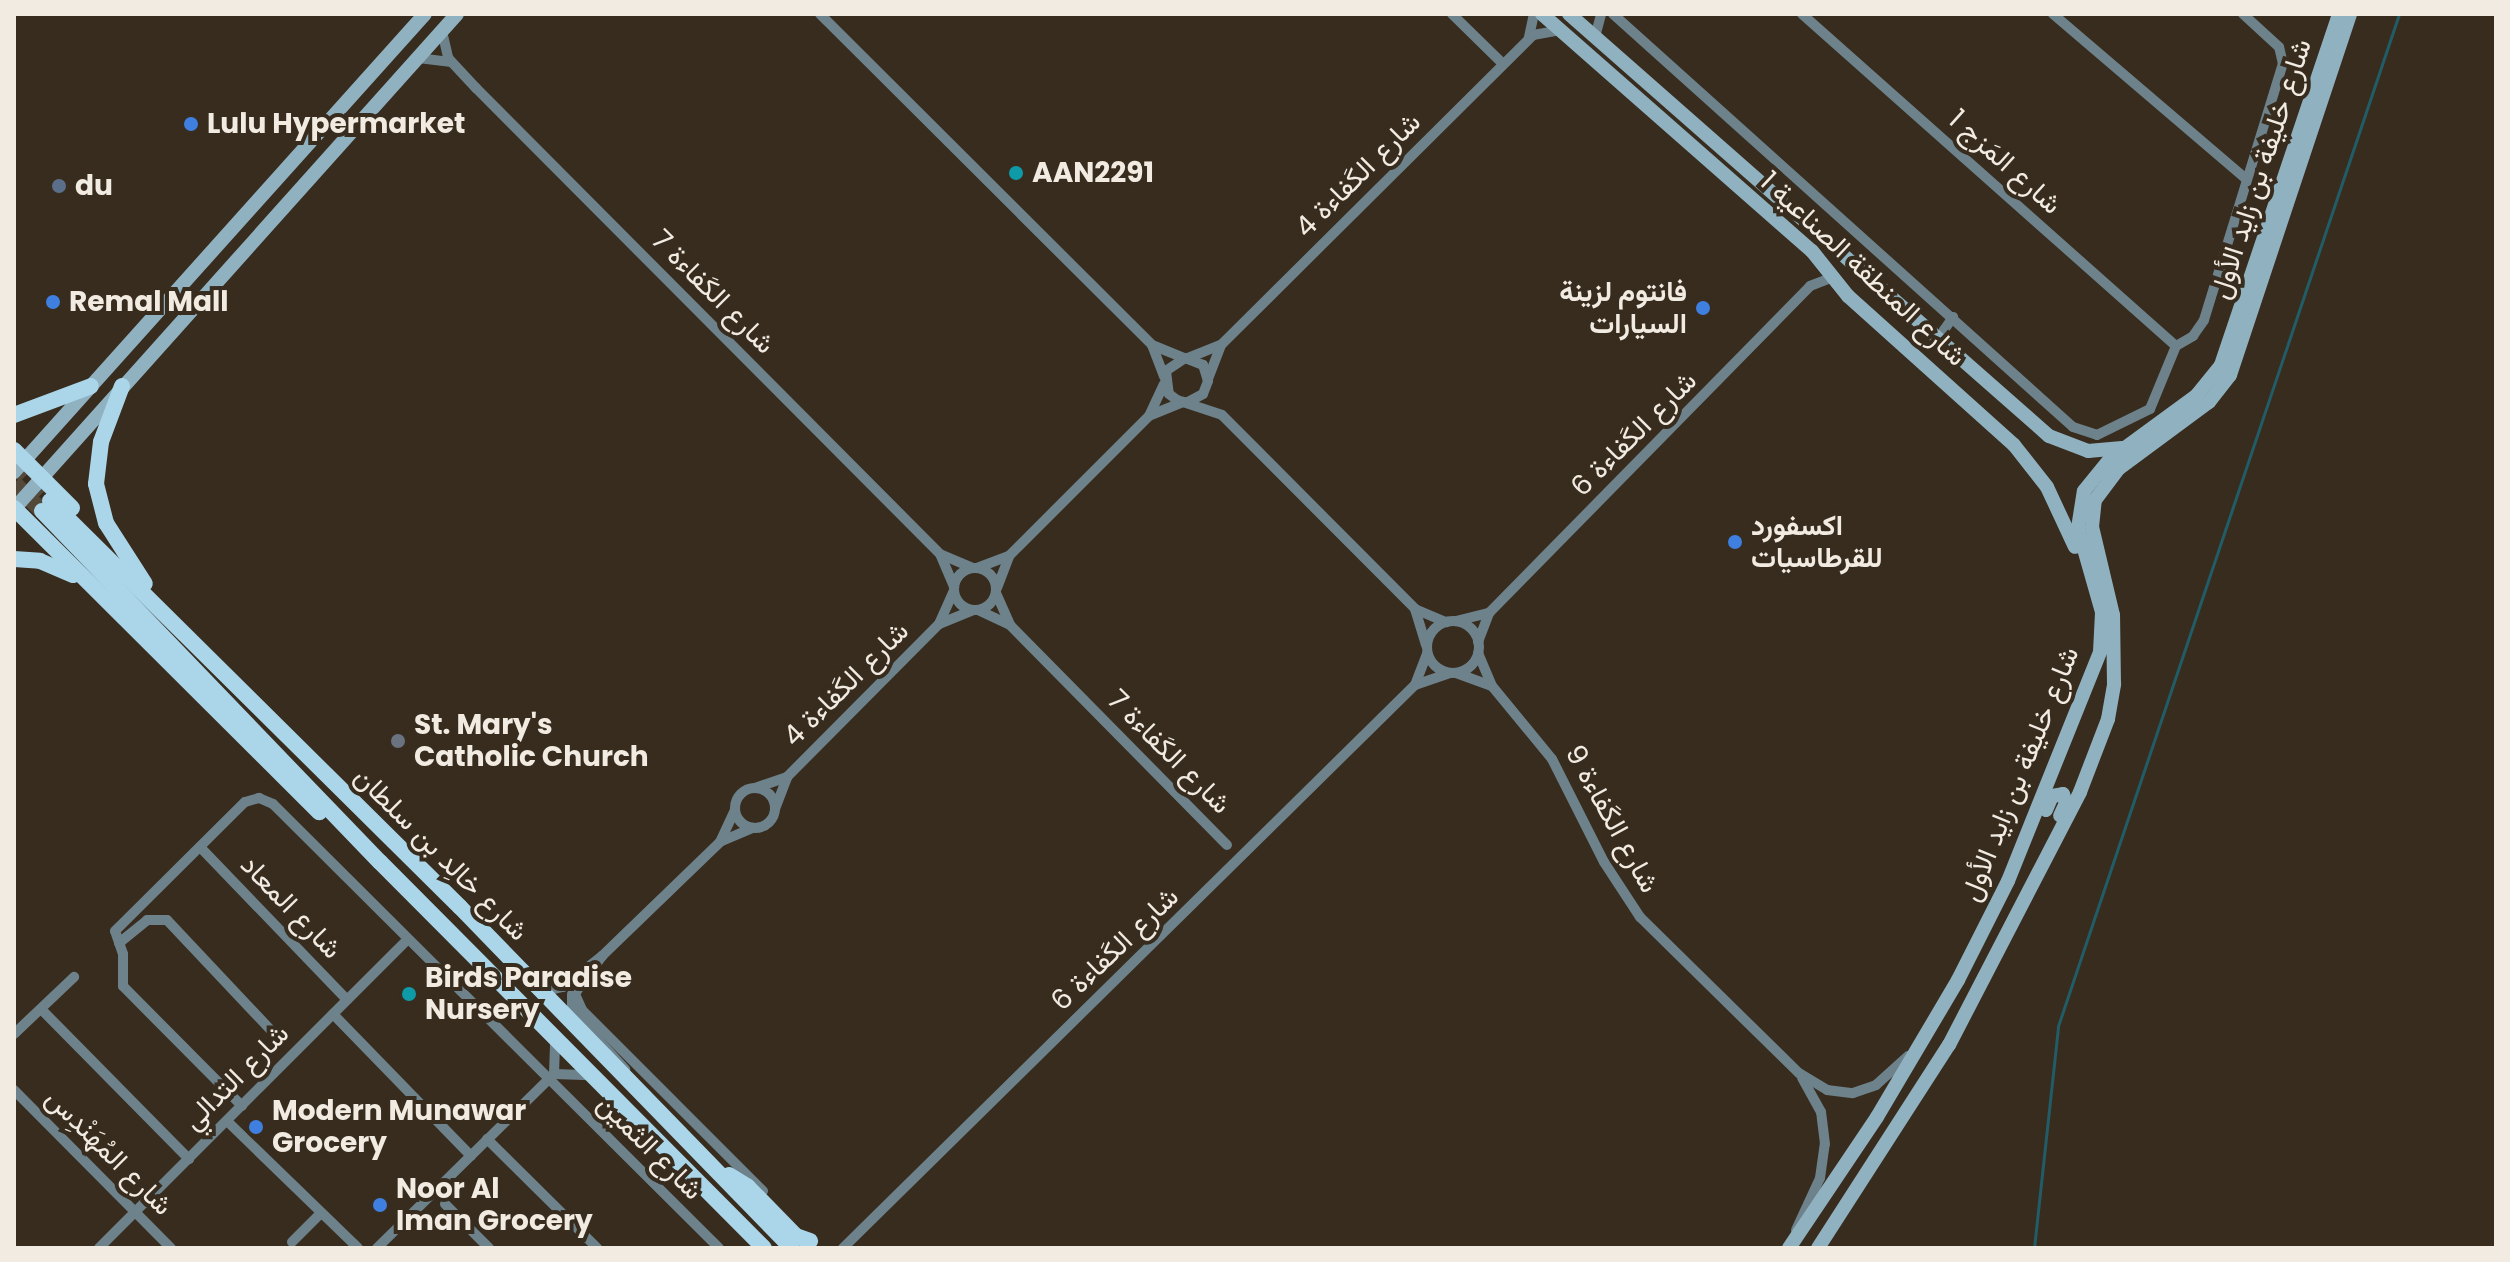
<!DOCTYPE html>
<html>
<head>
<meta charset="utf-8">
<style>
  body { margin:0 }
  #map { position:relative; width:2510px; height:1262px; overflow:hidden; background:#372c1e; font-family:Poppins,Vazirmatn,sans-serif }
  div>[style] { position:absolute }
  .stream>* { height:3px; margin:-1.5px; padding:0 1.5px; transform-origin:1.5px; border-radius:1.5px; background:#225c67 }
  .primary-tunnel>* { height:16px; margin-top:-8px; transform-origin:0; background:repeating-linear-gradient(90deg,#53493b 0 16px,transparent 0 24px) }
  .street>* { height:10px; margin:-5px; padding:0 5px; transform-origin:5px; border-radius:5px; background:#6d828b }
  .street>.ring { margin:-5px; padding:0; box-sizing:content-box; background:none; border:10px solid #6d828b; border-radius:50% }
  .secondary>* { height:14px; margin:-7px; padding:0 7px; transform-origin:7px; border-radius:7px; background:#90b1c0 }
  .primary>* { height:16px; margin:-8px; padding:0 8px; transform-origin:8px; border-radius:8px; background:#abd6e9 }
  .dots>* { width:22px; height:22px; translate:-50% -50%; box-sizing:border-box; border:4px solid #372c1e; border-radius:50% }
  span { translate:-50% -50%; white-space:nowrap; text-align:center; line-height:1.15; -webkit-text-stroke:8px #372c1e; paint-order:stroke }
  .poi-label { font-size:28px; color:#f2ebe2; font-weight:700 }
  .left { translate:0 -50%; text-align:left }
  .right { translate:-100% -50%; text-align:right }
  .street-label { font-size:28px; color:#f2ebe2 }
  .frame { position:absolute; inset:0; border:16px solid #f2ebe2; pointer-events:none }
</style>
</head>
<body>
<div id="map">
  <div class="stream">
    <i style="left:2034px;top:1248px;width:223px;rotate:-83.8deg"></i>
    <i style="left:2058px;top:1026px;width:1068px;rotate:-71.38deg"></i>
  </div>
  <div class="primary-tunnel">
    <i style="left:14px;top:465px;width:51px;rotate:45deg"></i>
    <i style="left:14px;top:483px;width:40px;rotate:45deg"></i>
  </div>
  <div class="street">
    <i style="left:820px;top:14px;width:469px;rotate:44.9deg"></i>
    <i style="left:1152px;top:345px;width:35px;rotate:22deg"></i>
    <i style="left:1452px;top:14px;width:71px;rotate:44.4deg"></i>
    <i style="left:1613px;top:14px;width:618px;rotate:41.92deg"></i>
    <i style="left:2073px;top:427px;width:25px;rotate:18deg"></i>
    <i style="left:2097px;top:435px;width:59px;rotate:-26.1deg"></i>
    <i style="left:2150px;top:409px;width:68px;rotate:-67.6deg"></i>
    <i style="left:2176px;top:346px;width:20px;rotate:-30deg"></i>
    <i style="left:2193px;top:336px;width:19px;rotate:-55deg"></i>
    <i style="left:2204px;top:320px;width:268px;rotate:-72.9deg"></i>
    <i style="left:2283px;top:64px;width:17px;rotate:-103deg"></i>
    <i style="left:2279px;top:47px;width:49px;rotate:-137.5deg"></i>
    <i style="left:1802px;top:14px;width:500px;rotate:41.6deg"></i>
    <i style="left:2053px;top:14px;width:254px;rotate:40.5deg"></i>
    <i style="left:442px;top:31px;width:28px;rotate:77deg"></i>
    <i style="left:448px;top:58px;width:41px;rotate:47deg"></i>
    <i style="left:476px;top:88px;width:658px;rotate:45.12deg"></i>
    <i style="left:940px;top:554px;width:36px;rotate:23deg"></i>
    <i style="left:1529px;top:37px;width:24px;rotate:-78deg"></i>
    <i style="left:1595px;top:37px;width:24px;rotate:-75deg"></i>
    <i style="left:418px;top:58px;width:32px;rotate:7deg"></i>
    <i style="left:1152px;top:345px;width:34px;rotate:69deg"></i>
    <i style="left:1945px;top:345px;width:15px;rotate:-94deg"></i>
    <i style="left:1944px;top:330px;width:16px;rotate:-55deg"></i>
    <i style="left:1188px;top:358px;width:35px;rotate:-22deg"></i>
    <i style="left:1221px;top:345px;width:440px;rotate:-44.8deg"></i>
    <i style="left:1533px;top:35px;width:28px;rotate:-10deg"></i>
    <i style="left:1208px;top:379px;width:36px;rotate:-69deg"></i>
    <i style="left:1188px;top:402px;width:17px;rotate:-28deg"></i>
    <i style="left:1203px;top:394px;width:14px;rotate:-69deg"></i>
    <i style="left:1208px;top:381px;width:17px;rotate:-107deg"></i>
    <i style="left:1203px;top:365px;width:19px;rotate:-159deg"></i>
    <i style="left:1185px;top:358px;width:23px;rotate:146deg"></i>
    <i style="left:1166px;top:371px;width:23px;rotate:83deg"></i>
    <i style="left:1169px;top:394px;width:10px;rotate:37deg"></i>
    <i style="left:1177px;top:400px;width:47px;rotate:18.4deg"></i>
    <i style="left:1222px;top:415px;width:274px;rotate:45.1deg"></i>
    <i style="left:1415px;top:609px;width:34px;rotate:23deg"></i>
    <i style="left:1151px;top:415px;width:35px;rotate:-22deg"></i>
    <i style="left:941px;top:556px;width:34px;rotate:67deg"></i>
    <i style="left:977px;top:568px;width:34px;rotate:-21deg"></i>
    <i style="left:1009px;top:556px;width:198px;rotate:-45deg"></i>
    <i style="left:1149px;top:416px;width:35px;rotate:-65deg"></i>
    <i class="ring" style="left:954px;top:568px;width:32px;height:32px"></i>
    <i style="left:997px;top:588px;width:34px;rotate:-69deg"></i>
    <i style="left:996px;top:593px;width:35px;rotate:66deg"></i>
    <i style="left:1010px;top:625px;width:309px;rotate:45.4deg"></i>
    <i style="left:1415px;top:609px;width:38px;rotate:73deg"></i>
    <i style="left:978px;top:610px;width:33px;rotate:25deg"></i>
    <i style="left:1456px;top:621px;width:34px;rotate:-14deg"></i>
    <i class="ring" style="left:1427px;top:621px;width:42px;height:42px"></i>
    <i style="left:939px;top:624px;width:37px;rotate:-22deg"></i>
    <i style="left:1478px;top:642px;width:31px;rotate:-69deg"></i>
    <i style="left:1489px;top:613px;width:458px;rotate:-45.5deg"></i>
    <i style="left:1810px;top:286px;width:26px;rotate:-21deg"></i>
    <i style="left:1478px;top:653px;width:36px;rotate:67deg"></i>
    <i style="left:1492px;top:686px;width:94px;rotate:50.6deg"></i>
    <i style="left:1552px;top:759px;width:115px;rotate:63.2deg"></i>
    <i style="left:1604px;top:862px;width:66px;rotate:56.8deg"></i>
    <i style="left:1640px;top:917px;width:223px;rotate:44.5deg"></i>
    <i style="left:1799px;top:1073px;width:33px;rotate:31deg"></i>
    <i style="left:1827px;top:1090px;width:26px;rotate:7deg"></i>
    <i style="left:1853px;top:1093px;width:24px;rotate:-19deg"></i>
    <i style="left:1876px;top:1085px;width:43px;rotate:-42.2deg"></i>
    <i style="left:1456px;top:673px;width:38px;rotate:20deg"></i>
    <i style="left:1415px;top:685px;width:34px;rotate:-69deg"></i>
    <i class="ring" style="left:735px;top:788px;width:30px;height:30px"></i>
    <i style="left:755px;top:788px;width:34px;rotate:-19deg"></i>
    <i style="left:775px;top:809px;width:34px;rotate:-69deg"></i>
    <i style="left:787px;top:777px;width:216px;rotate:-45.2deg"></i>
    <i style="left:939px;top:624px;width:37px;rotate:-66deg"></i>
    <i style="left:722px;top:841px;width:34px;rotate:-23deg"></i>
    <i style="left:200px;top:847px;width:212px;rotate:46.1deg"></i>
    <i style="left:119px;top:943px;width:36px;rotate:-39deg"></i>
    <i style="left:147px;top:920px;width:20px"></i>
    <i style="left:167px;top:920px;width:163px;rotate:46.7deg"></i>
    <i style="left:584px;top:980px;width:17px;rotate:123deg"></i>
    <i style="left:575px;top:994px;width:17px;rotate:66deg"></i>
    <i style="left:582px;top:1010px;width:256px;rotate:45deg"></i>
    <i style="left:541px;top:981px;width:15px;rotate:32deg"></i>
    <i style="left:554px;top:989px;width:9px;rotate:-13deg"></i>
    <i style="left:563px;top:987px;width:50px;rotate:-38.5deg"></i>
    <i style="left:602px;top:956px;width:164px;rotate:-44deg"></i>
    <i style="left:720px;top:842px;width:35px;rotate:-65deg"></i>
    <i style="left:582px;top:982px;width:33px;rotate:-52deg"></i>
    <i style="left:572px;top:994px;width:17px;rotate:90deg"></i>
    <i style="left:572px;top:1011px;width:79px;rotate:47.6deg"></i>
    <i style="left:41px;top:1009px;width:211px;rotate:45.4deg"></i>
    <i style="left:333px;top:1014px;width:198px;rotate:45.8deg"></i>
    <i style="left:14px;top:1034px;width:83px;rotate:-43.5deg"></i>
    <i style="left:554px;top:1074px;width:37px;rotate:2deg"></i>
    <i style="left:14px;top:1090px;width:223px;rotate:45.2deg"></i>
    <i style="left:242px;top:1106px;width:169px;rotate:-134.8deg"></i>
    <i style="left:123px;top:986px;width:32px;rotate:-90deg"></i>
    <i style="left:123px;top:954px;width:24px;rotate:-109deg"></i>
    <i style="left:115px;top:931px;width:183px;rotate:-44.8deg"></i>
    <i style="left:245px;top:802px;width:15px;rotate:-16deg"></i>
    <i style="left:259px;top:798px;width:15px;rotate:23deg"></i>
    <i style="left:273px;top:804px;width:629px;rotate:44.87deg"></i>
    <i style="left:227px;top:1121px;width:182px;rotate:44.1deg"></i>
    <i style="left:487px;top:1139px;width:155px;rotate:44.7deg"></i>
    <i style="left:445px;top:1204px;width:62px;rotate:45deg"></i>
    <i style="left:1796px;top:1230px;width:57px;rotate:-65.2deg"></i>
    <i style="left:1820px;top:1178px;width:34px;rotate:-82deg"></i>
    <i style="left:1825px;top:1144px;width:32px;rotate:-97deg"></i>
    <i style="left:1821px;top:1112px;width:39px;rotate:-119deg"></i>
    <i style="left:292px;top:1242px;width:41px;rotate:-45deg"></i>
    <i style="left:99px;top:1248px;width:436px;rotate:-45deg"></i>
    <i style="left:377px;top:1248px;width:248px;rotate:-44.5deg"></i>
    <i style="left:554px;top:1074px;width:33px;rotate:-88deg"></i>
    <i style="left:843px;top:1248px;width:803px;rotate:-44.55deg"></i>
    <i style="left:1415px;top:685px;width:37px;rotate:-19deg"></i>
  </div>
  <div class="secondary">
    <i style="left:1542px;top:14px;width:359px;rotate:41.3deg"></i>
    <i style="left:1812px;top:251px;width:58px;rotate:51.3deg"></i>
    <i style="left:1848px;top:296px;width:223px;rotate:41.9deg"></i>
    <i style="left:2014px;top:445px;width:53px;rotate:51.8deg"></i>
    <i style="left:2047px;top:487px;width:66px;rotate:65deg"></i>
    <i style="left:1569px;top:14px;width:639px;rotate:41.32deg"></i>
    <i style="left:2049px;top:436px;width:42px;rotate:21deg"></i>
    <i style="left:2088px;top:451px;width:34px;rotate:-5deg"></i>
    <i style="left:14px;top:472px;width:615px;rotate:-48.1deg"></i>
    <i style="left:14px;top:509px;width:664px;rotate:-48.17deg"></i>
    <i style="left:2046px;top:810px;width:15px;rotate:-67deg"></i>
    <i style="left:2052px;top:796px;width:11px;rotate:-10deg"></i>
    <i style="left:2063px;top:794px;width:9px;rotate:72deg"></i>
    <i style="left:2066px;top:803px;width:14px;rotate:115deg"></i>
    <i style="left:1789px;top:1248px;width:158px;rotate:-56.1deg"></i>
    <i style="left:1877px;top:1117px;width:159px;rotate:-59.4deg"></i>
    <i style="left:1958px;top:980px;width:111px;rotate:-63.2deg"></i>
    <i style="left:2008px;top:881px;width:247px;rotate:-68.1deg"></i>
    <i style="left:2100px;top:652px;width:40px;rotate:-87.1deg"></i>
    <i style="left:2102px;top:612px;width:87px;rotate:-105.9deg"></i>
    <i style="left:2078px;top:528px;width:37px;rotate:-81deg"></i>
    <i style="left:2084px;top:491px;width:41px;rotate:-50.9deg"></i>
    <i style="left:2110px;top:459px;width:108px;rotate:-36.3deg"></i>
    <i style="left:2197px;top:395px;width:38px;rotate:-51deg"></i>
    <i style="left:2221px;top:365px;width:370px;rotate:-71.4deg"></i>
    <i style="left:1818px;top:1248px;width:242px;rotate:-57.2deg"></i>
    <i style="left:1949px;top:1045px;width:285px;rotate:-62.6deg"></i>
    <i style="left:2080px;top:792px;width:78px;rotate:-69deg"></i>
    <i style="left:2108px;top:719px;width:36px;rotate:-80deg"></i>
    <i style="left:2114px;top:684px;width:69px;rotate:-90.8deg"></i>
    <i style="left:2113px;top:615px;width:90px;rotate:-103.4deg"></i>
    <i style="left:2092px;top:527px;width:27px;rotate:-84deg"></i>
    <i style="left:2095px;top:500px;width:39px;rotate:-53deg"></i>
    <i style="left:2118px;top:469px;width:113px;rotate:-36.4deg"></i>
    <i style="left:2209px;top:402px;width:34px;rotate:-52deg"></i>
    <i style="left:2230px;top:375px;width:380px;rotate:-71.6deg"></i>
  </div>
  <div class="primary">
    <i style="left:122px;top:386px;width:60px;rotate:110.6deg"></i>
    <i style="left:101px;top:442px;width:42px;rotate:96.8deg"></i>
    <i style="left:96px;top:484px;width:40px;rotate:75.6deg"></i>
    <i style="left:106px;top:523px;width:72px;rotate:57.4deg"></i>
    <i style="left:14px;top:415px;width:82px;rotate:-20.6deg"></i>
    <i style="left:14px;top:450px;width:82px;rotate:45deg"></i>
    <i style="left:50px;top:501px;width:577px;rotate:44.72deg"></i>
    <i style="left:460px;top:907px;width:476px;rotate:45.8deg"></i>
    <i style="left:14px;top:508px;width:431px;rotate:44.9deg"></i>
    <i style="left:42px;top:511px;width:487px;rotate:46.1deg"></i>
    <i style="left:380px;top:862px;width:544px;rotate:45.15deg"></i>
    <i style="left:14px;top:559px;width:26px;rotate:4deg"></i>
    <i style="left:40px;top:561px;width:36px;rotate:23deg"></i>
    <i style="left:729px;top:1175px;width:22px;rotate:32deg"></i>
    <i style="left:748px;top:1187px;width:69px;rotate:45.6deg"></i>
    <i style="left:796px;top:1236px;width:15px;rotate:20deg"></i>
  </div>
  <div class="dots">
    <i style="left:191px;top:124px;background:#3f7fe0"></i>
    <i style="left:1016px;top:173px;background:#0f9aa8"></i>
    <i style="left:59px;top:186px;background:#5c6f8a"></i>
    <i style="left:53px;top:302px;background:#3f7fe0"></i>
    <i style="left:1703px;top:308px;background:#3f7fe0"></i>
    <i style="left:1735px;top:542px;background:#3f7fe0"></i>
    <i style="left:398px;top:741px;background:#6b7280"></i>
    <i style="left:409px;top:994px;background:#0f9aa8"></i>
    <i style="left:256px;top:1127px;background:#3f7fe0"></i>
    <i style="left:380px;top:1205px;background:#3f7fe0"></i>
  </div>
  <div class="poi-label">
    <span class="left" style="left:207px;top:124px">Lulu Hypermarket</span>
    <span class="left" style="left:1032px;top:173px">AAN2291</span>
    <span class="left" style="left:75px;top:186px">du</span>
    <span class="right" style="left:1687px;top:308px">فانتوم لزينة<br>السيارات</span>
    <span class="left" style="left:69px;top:302px">Remal Mall</span>
    <span class="left" style="left:1751px;top:542px">اكسفورد<br>للقرطاسيات</span>
    <span class="left" style="left:414px;top:741px">St. Mary's<br>Catholic Church</span>
    <span class="left" style="left:425px;top:994px">Birds Paradise<br>Nursery</span>
    <span class="left" style="left:272px;top:1127px">Modern Munawar<br>Grocery</span>
    <span class="left" style="left:396px;top:1205px">Noor Al<br>Iman Grocery</span>
  </div>
  <div class="street-label">
    <span style="left:2005px;top:162px;rotate:42deg">شارع المَزج 1</span>
    <span style="left:2261px;top:169px;rotate:-72deg">شارع خليفة بن زايد الأول</span>
    <span style="left:1358px;top:175px;rotate:-45deg">شارع الكَفاءة 4</span>
    <span style="left:1863px;top:269px;rotate:43deg">شارع المنطقة الصناعية 1</span>
    <span style="left:713px;top:292px;rotate:45deg">شارع الكَفاءة 7</span>
    <span style="left:1634px;top:434px;rotate:-45deg">شارع الكَفاءة 6</span>
    <span style="left:846px;top:684px;rotate:-45deg">شارع الكَفاءة 4</span>
    <span style="left:1169px;top:752px;rotate:45deg">شارع الكَفاءة 7</span>
    <span style="left:2020px;top:774px;rotate:-68deg">شارع خليفة بن زايد الأول</span>
    <span style="left:1612px;top:819px;rotate:61deg">شارع الكَفاءة 9</span>
    <span style="left:441px;top:854px;rotate:45deg">شارع خالِد بن سلطان</span>
    <span style="left:291px;top:907px;rotate:46deg">شارع المعاد</span>
    <span style="left:1115px;top:949px;rotate:-44deg">شارع الكَفاءة 6</span>
    <span style="left:236px;top:1077px;rotate:-45deg">شارع التدالي</span>
    <span style="left:650px;top:1147px;rotate:45deg">شارع الثمين</span>
    <span style="left:109px;top:1152px;rotate:45deg">شارع المُهَنْدِس</span>
  </div>
  <div class="frame"></div>
</div>
</body>
</html>
